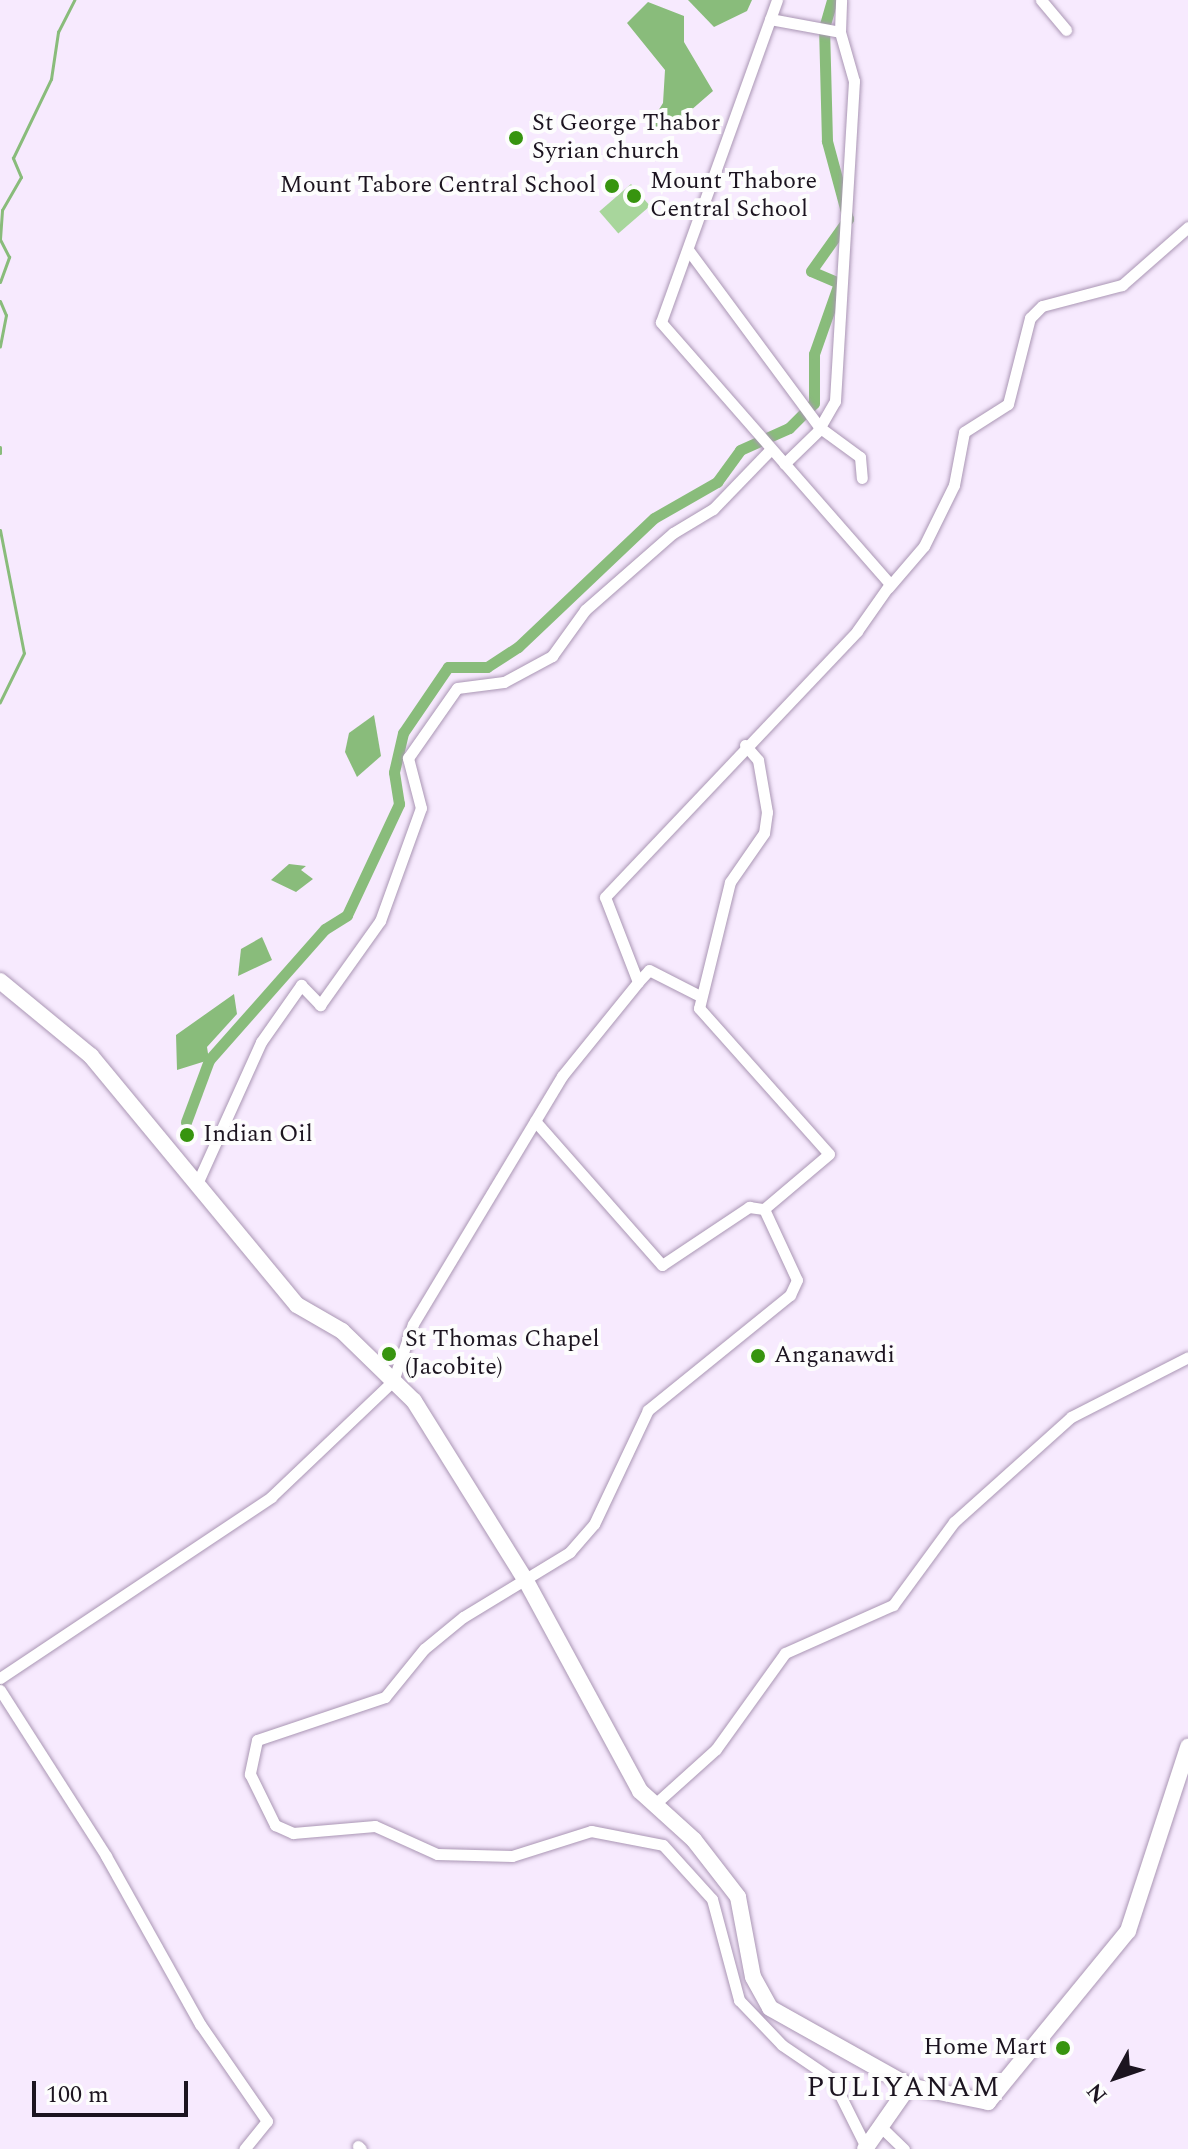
<!DOCTYPE html>
<html>
<head>
<meta charset="utf-8">
<style>
  body { margin:0 }
  #map { position:relative; width:1188px; height:2149px; overflow:hidden; background:#f7eafe; font-family:Spectral,serif }
  div>[style] { position:absolute }
  .green>* { inset:0; background:#a8d69c; transform-origin:0 0 }
  .water>* { inset:0; background:#89bc7b }
  .stream>* { height:3px; margin:-1.5px; padding:0 1.5px; transform-origin:1.5px; border-radius:1.5px; background:#89bc7b }
  .canal>* { height:11px; margin:-5.5px; padding:0 5.5px; transform-origin:5.5px; border-radius:5.5px; background:#89bc7b }
  .roads { filter:drop-shadow(0 0 2px #aa96b4) drop-shadow(0 0 2px #aa96b4) }
  .street>* { height:11px; margin:-5.5px; padding:0 5.5px; transform-origin:5.5px; border-radius:5.5px; background:#fff }
  .secondary>* { height:16px; margin:-8px; padding:0 8px; transform-origin:8px; border-radius:8px; background:#fff }
  .dots>* { width:22px; height:22px; translate:-50% -50%; box-sizing:border-box; border:4px solid #fdfdfd; border-radius:50% }
  span { translate:-50% -50%; white-space:nowrap; text-align:center; line-height:1.15; -webkit-text-stroke:8px #fdfdfd; paint-order:stroke }
  .poi-label { font-size:24px; color:#1c1420 }
  .left { translate:0 -50%; text-align:left }
  .right { translate:-100% -50%; text-align:right }
  .quarter-label { font-size:28px; color:#1c1420; letter-spacing:2px }
  .north { position:absolute; left:1076px; top:2037px; width:80px; height:80px; -webkit-text-stroke:6px #fdfdfd; paint-order:stroke; rotate:230deg; font-size:22px; font-weight:700; line-height:32px; text-align:center; color:#1c1420 }
  .north::after { content:''; display:block; margin:auto; width:28px; height:36px; background:#1c1420; clip-path:polygon(50% 0,100% 100%,50% 72%,0 100%) }
  .scale { position:absolute; left:32px; top:2081px; width:156px; height:36px; box-sizing:border-box; border:4px solid #1c1420; border-top:0; padding-left:10px; font-size:24px; line-height:28px; white-space:nowrap; color:#1c1420; -webkit-text-stroke:6px #fdfdfd; paint-order:stroke }
</style>
</head>
<body>
<div id="map">
  <div class="green">
    <i style="left:631px;top:184px;width:29px;height:42px;rotate:49deg"></i>
  </div>
  <div class="water">
    <i style="clip-path:polygon(688px 0,752px 0,747px 11px,714px 27px)"></i>
    <i style="clip-path:polygon(648px 2px,684px 16px,684px 42px,713px 91px,667px 131px,650px 124px,663px 103px,665px 70px,627px 23px)"></i>
    <i style="clip-path:polygon(374px 715px,381px 756px,357px 777px,345px 752px,349px 733px)"></i>
    <i style="clip-path:polygon(289px 864px,306px 866px,301px 870px,313px 879px,296px 892px,271px 880px)"></i>
    <i style="clip-path:polygon(262px 937px,272px 960px,238px 976px,241px 949px)"></i>
    <i style="clip-path:polygon(234px 994px,237px 1014px,207px 1047px,209px 1060px,177px 1070px,176px 1035px)"></i>
  </div>
  <div class="stream">
    <i style="left:0;top:282px;width:27px;rotate:-70deg"></i>
    <i style="left:9px;top:257px;width:20px;rotate:-117deg"></i>
    <i style="left:0;top:239px;width:29px;rotate:-86deg"></i>
    <i style="left:2px;top:210px;width:38px;rotate:-60deg"></i>
    <i style="left:21px;top:177px;width:21px;rotate:-113deg"></i>
    <i style="left:13px;top:158px;width:88px;rotate:-64.3deg"></i>
    <i style="left:51px;top:79px;width:48px;rotate:-81.5deg"></i>
    <i style="left:58px;top:32px;width:36px;rotate:-63deg"></i>
    <i style="left:0;top:301px;width:15px;rotate:67deg"></i>
    <i style="left:6px;top:315px;width:32px;rotate:101deg"></i>
    <i style="left:0;top:447px;width:6px;rotate:90deg"></i>
    <i style="left:0;top:530px;width:125px;rotate:79deg"></i>
    <i style="left:24px;top:653px;width:55px;rotate:116.1deg"></i>
  </div>
  <div class="canal">
    <i style="left:186px;top:1122px;width:66px;rotate:-69.6deg"></i>
    <i style="left:209px;top:1060px;width:175px;rotate:-48.5deg"></i>
    <i style="left:325px;top:929px;width:26px;rotate:-32deg"></i>
    <i style="left:347px;top:915px;width:123px;rotate:-64.9deg"></i>
    <i style="left:399px;top:804px;width:32px;rotate:-99deg"></i>
    <i style="left:394px;top:772px;width:40px;rotate:-77deg"></i>
    <i style="left:403px;top:733px;width:80px;rotate:-55.7deg"></i>
    <i style="left:448px;top:667px;width:39px"></i>
    <i style="left:487px;top:667px;width:37px;rotate:-33deg"></i>
    <i style="left:518px;top:647px;width:187px;rotate:-43.5deg"></i>
    <i style="left:654px;top:518px;width:73px;rotate:-29.7deg"></i>
    <i style="left:717px;top:482px;width:39px;rotate:-54deg"></i>
    <i style="left:740px;top:450px;width:54px;rotate:-24.2deg"></i>
    <i style="left:789px;top:428px;width:35px;rotate:-45deg"></i>
    <i style="left:814px;top:403px;width:49px;rotate:-90deg"></i>
    <i style="left:814px;top:354px;width:75px;rotate:-70.6deg"></i>
    <i style="left:839px;top:283px;width:30px;rotate:-157deg"></i>
    <i style="left:811px;top:271px;width:64px;rotate:-54.6deg"></i>
    <i style="left:848px;top:219px;width:81px;rotate:-105.1deg"></i>
    <i style="left:827px;top:141px;width:113px;rotate:-91.5deg"></i>
    <i style="left:824px;top:28px;width:29px;rotate:-74deg"></i>
  </div>
  <div class="roads">
    <div class="street">
      <i style="left:1041px;top:0;width:39px;rotate:50deg"></i>
      <i style="left:770px;top:19px;width:71px;rotate:10.5deg"></i>
      <i style="left:840px;top:32px;width:51px;rotate:74.1deg"></i>
      <i style="left:854px;top:81px;width:321px;rotate:93.4deg"></i>
      <i style="left:835px;top:401px;width:34px;rotate:120deg"></i>
      <i style="left:818px;top:431px;width:47px;rotate:135.9deg"></i>
      <i style="left:840px;top:32px;width:32px;rotate:-88deg"></i>
      <i style="left:689px;top:251px;width:219px;rotate:53.5deg"></i>
      <i style="left:819px;top:427px;width:51px;rotate:36.2deg"></i>
      <i style="left:860px;top:457px;width:21px;rotate:85deg"></i>
      <i style="left:888px;top:588px;width:55px;rotate:-49.4deg"></i>
      <i style="left:924px;top:546px;width:68px;rotate:-63.8deg"></i>
      <i style="left:954px;top:485px;width:54px;rotate:-79.3deg"></i>
      <i style="left:964px;top:432px;width:52px;rotate:-32.5deg"></i>
      <i style="left:1008px;top:404px;width:89px;rotate:-75.7deg"></i>
      <i style="left:1030px;top:318px;width:17px;rotate:-45deg"></i>
      <i style="left:1042px;top:306px;width:83px;rotate:-14.7deg"></i>
      <i style="left:1122px;top:285px;width:88px;rotate:-41.3deg"></i>
      <i style="left:745px;top:745px;width:20px;rotate:49deg"></i>
      <i style="left:758px;top:760px;width:53px;rotate:80.2deg"></i>
      <i style="left:767px;top:812px;width:21px;rotate:98deg"></i>
      <i style="left:764px;top:833px;width:60px;rotate:124.8deg"></i>
      <i style="left:730px;top:882px;width:130px;rotate:103.8deg"></i>
      <i style="left:699px;top:1008px;width:195px;rotate:48.3deg"></i>
      <i style="left:829px;top:1154px;width:85px;rotate:139.8deg"></i>
      <i style="left:764px;top:1209px;width:78px;rotate:65.1deg"></i>
      <i style="left:797px;top:1280px;width:17px;rotate:115deg"></i>
      <i style="left:790px;top:1295px;width:183px;rotate:141deg"></i>
      <i style="left:648px;top:1410px;width:126px;rotate:115.3deg"></i>
      <i style="left:594px;top:1524px;width:37px;rotate:131deg"></i>
      <i style="left:570px;top:1552px;width:125px;rotate:148.7deg"></i>
      <i style="left:463px;top:1617px;width:50px;rotate:140.6deg"></i>
      <i style="left:424px;top:1649px;width:62px;rotate:129.1deg"></i>
      <i style="left:385px;top:1697px;width:135px;rotate:161.4deg"></i>
      <i style="left:257px;top:1740px;width:35px;rotate:102deg"></i>
      <i style="left:250px;top:1774px;width:57px;rotate:63.9deg"></i>
      <i style="left:275px;top:1825px;width:20px;rotate:24deg"></i>
      <i style="left:293px;top:1833px;width:82px;rotate:-4.9deg"></i>
      <i style="left:375px;top:1826px;width:68px;rotate:24.3deg"></i>
      <i style="left:437px;top:1854px;width:75px;rotate:1.5deg"></i>
      <i style="left:512px;top:1856px;width:83px;rotate:-17.6deg"></i>
      <i style="left:591px;top:1831px;width:73px;rotate:11deg"></i>
      <i style="left:663px;top:1845px;width:73px;rotate:47.8deg"></i>
      <i style="left:712px;top:1899px;width:105px;rotate:75deg"></i>
      <i style="left:739px;top:2000px;width:62px;rotate:46.3deg"></i>
      <i style="left:782px;top:2045px;width:60px;rotate:34.2deg"></i>
      <i style="left:832px;top:2079px;width:74px;rotate:63.4deg"></i>
      <i style="left:638px;top:982px;width:16px;rotate:-47deg"></i>
      <i style="left:649px;top:970px;width:57px;rotate:27deg"></i>
      <i style="left:535px;top:1121px;width:192px;rotate:48.6deg"></i>
      <i style="left:662px;top:1265px;width:105px;rotate:-33.7deg"></i>
      <i style="left:749px;top:1207px;width:15px;rotate:8deg"></i>
      <i style="left:196px;top:1186px;width:158px;rotate:-65.7deg"></i>
      <i style="left:261px;top:1042px;width:70px;rotate:-54.9deg"></i>
      <i style="left:301px;top:985px;width:28px;rotate:46deg"></i>
      <i style="left:320px;top:1005px;width:103px;rotate:-54.5deg"></i>
      <i style="left:380px;top:921px;width:120px;rotate:-70.1deg"></i>
      <i style="left:421px;top:808px;width:52px;rotate:-104.6deg"></i>
      <i style="left:408px;top:758px;width:85px;rotate:-55deg"></i>
      <i style="left:457px;top:688px;width:47px;rotate:-7.3deg"></i>
      <i style="left:504px;top:682px;width:55px;rotate:-28.4deg"></i>
      <i style="left:552px;top:656px;width:57px;rotate:-54.3deg"></i>
      <i style="left:585px;top:610px;width:117px;rotate:-41.2deg"></i>
      <i style="left:673px;top:533px;width:47px;rotate:-31deg"></i>
      <i style="left:713px;top:509px;width:83px;rotate:-46deg"></i>
      <i style="left:0;top:1678px;width:326px;rotate:-33.7deg"></i>
      <i style="left:271px;top:1497px;width:168px;rotate:-43.6deg"></i>
      <i style="left:393px;top:1381px;width:60px;rotate:-70.7deg"></i>
      <i style="left:413px;top:1324px;width:289px;rotate:-59deg"></i>
      <i style="left:562px;top:1076px;width:121px;rotate:-51deg"></i>
      <i style="left:638px;top:982px;width:91px;rotate:-111.2deg"></i>
      <i style="left:605px;top:897px;width:366px;rotate:-46.5deg"></i>
      <i style="left:857px;top:631px;width:57px;rotate:-54.9deg"></i>
      <i style="left:890px;top:584px;width:348px;rotate:-131.2deg"></i>
      <i style="left:661px;top:322px;width:342px;rotate:-70.2deg"></i>
      <i style="left:0;top:1690px;width:197px;rotate:57.4deg"></i>
      <i style="left:106px;top:1856px;width:193px;rotate:60.8deg"></i>
      <i style="left:200px;top:2024px;width:118px;rotate:55.4deg"></i>
      <i style="left:267px;top:2121px;width:36px;rotate:129deg"></i>
      <i style="left:655px;top:1804px;width:82px;rotate:-42deg"></i>
      <i style="left:716px;top:1749px;width:118px;rotate:-54.3deg"></i>
      <i style="left:785px;top:1653px;width:118px;rotate:-24deg"></i>
      <i style="left:893px;top:1605px;width:103px;rotate:-53.7deg"></i>
      <i style="left:954px;top:1522px;width:157px;rotate:-41.9deg"></i>
      <i style="left:1071px;top:1417px;width:131px;rotate:-27.1deg"></i>
      <i style="left:881px;top:2127px;width:32px;rotate:44deg"></i>
      <i style="left:358px;top:2146px;width:4px;rotate:45deg"></i>
    </div>
    <div class="secondary">
      <i style="left:0;top:981px;width:118px;rotate:39.5deg"></i>
      <i style="left:91px;top:1056px;width:323px;rotate:50.4deg"></i>
      <i style="left:297px;top:1305px;width:52px;rotate:30deg"></i>
      <i style="left:342px;top:1331px;width:100px;rotate:44.2deg"></i>
      <i style="left:414px;top:1401px;width:210px;rotate:58.1deg"></i>
      <i style="left:525px;top:1579px;width:241px;rotate:61.5deg"></i>
      <i style="left:640px;top:1791px;width:73px;rotate:42.2deg"></i>
      <i style="left:694px;top:1840px;width:72px;rotate:52.3deg"></i>
      <i style="left:738px;top:1897px;width:81px;rotate:79.4deg"></i>
      <i style="left:753px;top:1977px;width:35px;rotate:61deg"></i>
      <i style="left:770px;top:2008px;width:159px;rotate:29.3deg"></i>
      <i style="left:909px;top:2086px;width:81px;rotate:11.4deg"></i>
      <i style="left:988px;top:2102px;width:221px;rotate:-50.7deg"></i>
      <i style="left:1128px;top:1931px;width:194px;rotate:-71.9deg"></i>
      <i style="left:865px;top:2149px;width:77px;rotate:-55.1deg"></i>
    </div>
  </div>
  <div class="dots">
    <i style="left:516px;top:138px;background:#37940f"></i>
    <i style="left:612px;top:186px;background:#37940f"></i>
    <i style="left:634px;top:196px;background:#37940f"></i>
    <i style="left:187px;top:1135px;background:#37940f"></i>
    <i style="left:389px;top:1354px;background:#37940f"></i>
    <i style="left:758px;top:1356px;background:#37940f"></i>
    <i style="left:1063px;top:2048px;background:#37940f"></i>
  </div>
  <div class="poi-label">
    <span class="left" style="left:532px;top:138px">St George Thabor<br>Syrian church</span>
    <span class="left" style="left:650px;top:196px">Mount Thabore<br>Central School</span>
    <span class="right" style="left:596px;top:186px">Mount Tabore Central School</span>
    <span class="left" style="left:203px;top:1135px">Indian Oil</span>
    <span class="left" style="left:405px;top:1354px">St Thomas Chapel<br>(Jacobite)</span>
    <span class="left" style="left:774px;top:1356px">Anganawdi</span>
    <span class="right" style="left:1047px;top:2048px">Home Mart</span>
  </div>
  <div class="quarter-label">
    <span style="left:904px;top:2088px">PULIYANAM</span>
  </div>
  <div class="north">N</div>
  <div class="scale">100 m</div>
</div>
</body>
</html>
